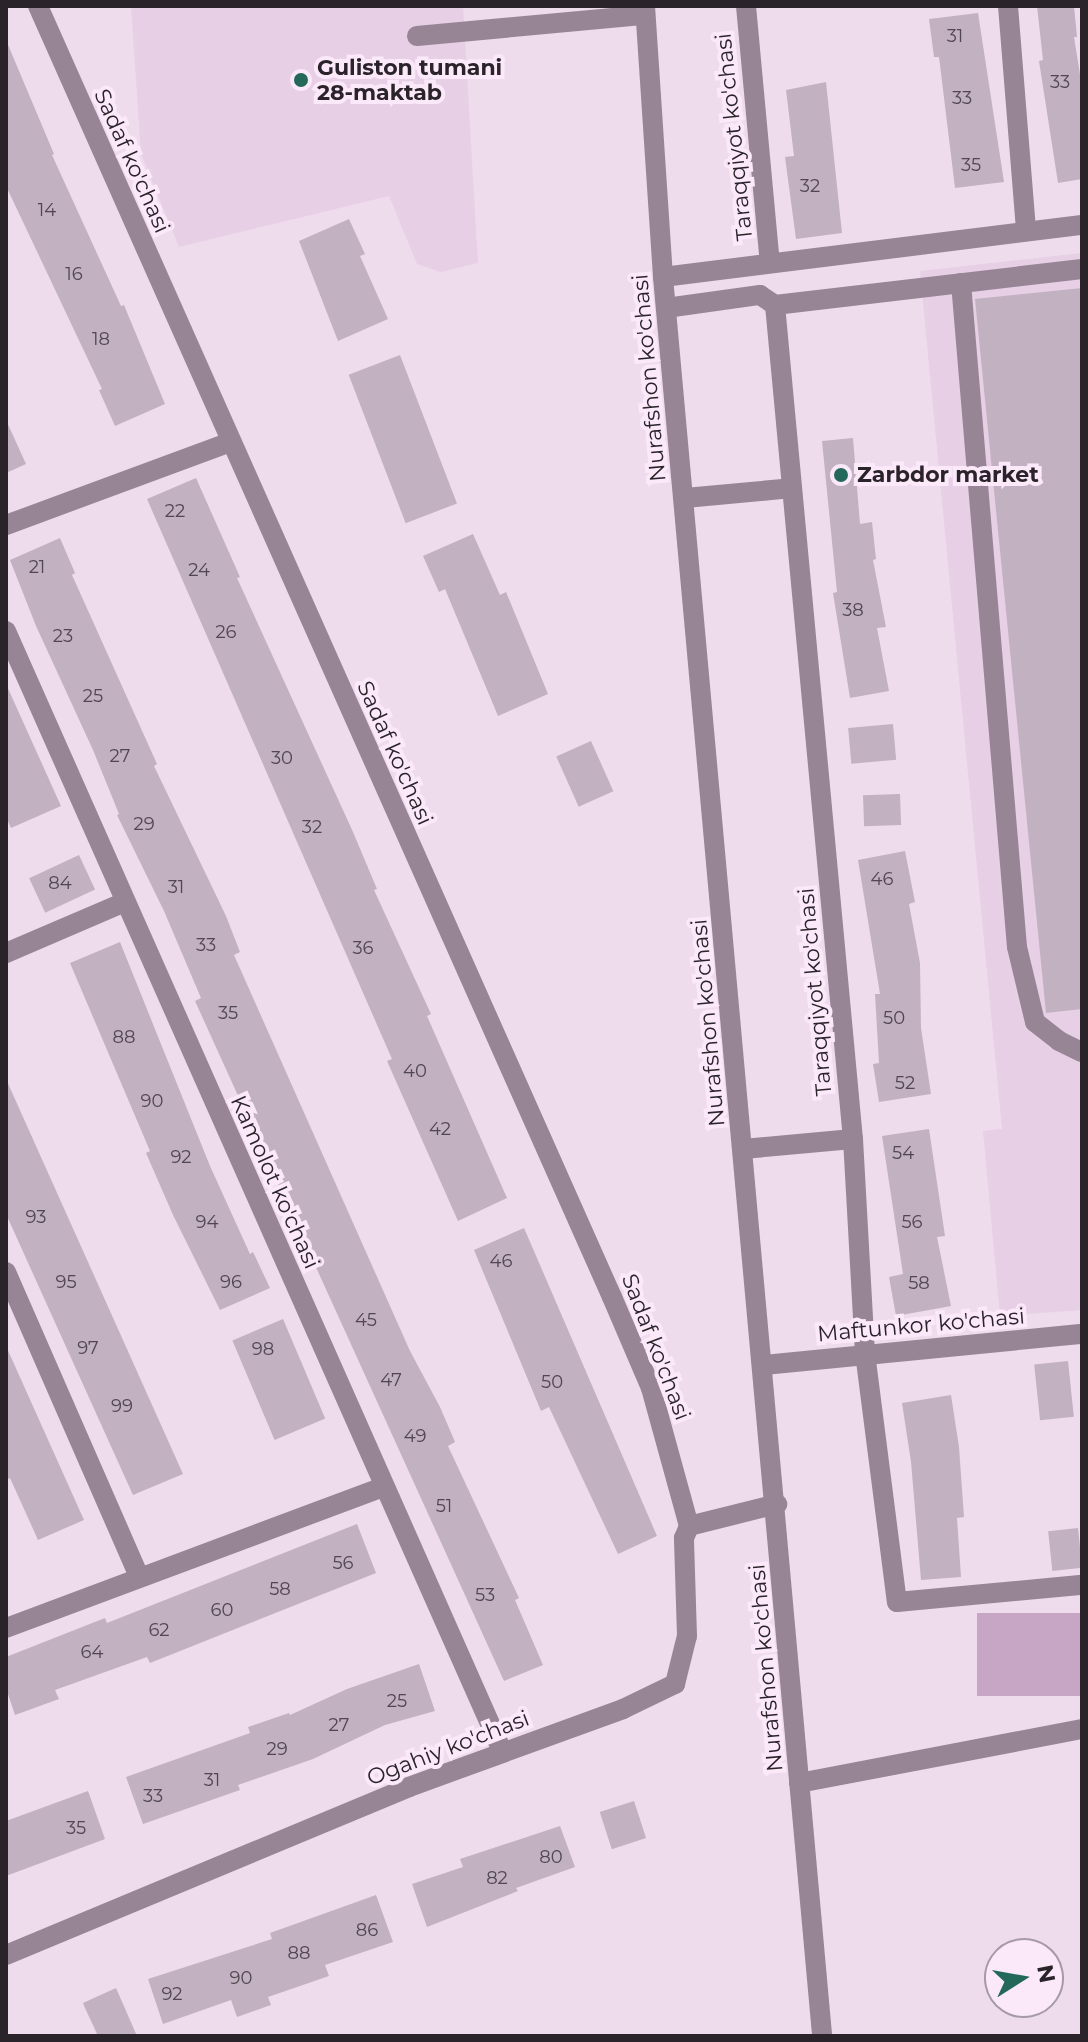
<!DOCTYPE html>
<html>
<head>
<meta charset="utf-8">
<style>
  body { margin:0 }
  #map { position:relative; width:1088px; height:2042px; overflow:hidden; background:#eedcec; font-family:Montserrat,sans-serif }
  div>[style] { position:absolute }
  .built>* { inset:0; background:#e7cfe5 }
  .green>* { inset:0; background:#c7a5c5; transform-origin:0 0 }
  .building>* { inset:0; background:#c2b1c1; transform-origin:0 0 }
  .minor>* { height:20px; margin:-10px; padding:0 10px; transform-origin:10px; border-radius:10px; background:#978596 }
  .dots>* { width:22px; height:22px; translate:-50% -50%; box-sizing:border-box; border:4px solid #fbe9fa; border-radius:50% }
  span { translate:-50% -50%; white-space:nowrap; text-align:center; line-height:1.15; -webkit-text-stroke:8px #fbe9fa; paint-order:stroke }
  .number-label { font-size:18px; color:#504750 }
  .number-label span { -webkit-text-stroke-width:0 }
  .poi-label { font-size:22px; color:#2a242a; font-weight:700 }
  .left { translate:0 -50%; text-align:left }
  .street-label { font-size:22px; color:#2a242a }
  .frame { position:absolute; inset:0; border:8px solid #2a242a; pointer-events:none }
  .north { position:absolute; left:984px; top:1938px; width:80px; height:80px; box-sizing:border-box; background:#fbe9fa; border:2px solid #a79aa7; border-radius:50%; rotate:79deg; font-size:22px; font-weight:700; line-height:32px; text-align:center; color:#2a242a }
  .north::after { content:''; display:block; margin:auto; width:28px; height:36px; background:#246859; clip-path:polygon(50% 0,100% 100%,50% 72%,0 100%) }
</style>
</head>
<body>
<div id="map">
  <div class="built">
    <i style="clip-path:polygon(131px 6px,463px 6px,478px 263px,441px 272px,417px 264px,389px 196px,179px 247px,141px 154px)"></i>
    <i style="clip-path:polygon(1082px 253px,1082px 1310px,1000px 1316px,983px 1131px,1002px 1129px,920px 271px)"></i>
  </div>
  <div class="green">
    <i style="left:1082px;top:1613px;width:83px;height:105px;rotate:90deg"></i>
  </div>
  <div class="building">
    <i style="clip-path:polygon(1037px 6px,1074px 6px,1077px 37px,1074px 37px,1082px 87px,1082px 179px,1058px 183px,1039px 61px,1043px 60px)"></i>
    <i style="clip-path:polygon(978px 13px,1004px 182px,955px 188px,939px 57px,934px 57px,929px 19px)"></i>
    <i style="clip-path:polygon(6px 40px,54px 154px,52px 155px,121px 306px,124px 305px,165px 404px,115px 426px,99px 390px,102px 389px,6px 186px)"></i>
    <i style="clip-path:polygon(826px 82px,842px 233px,796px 239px,785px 157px,794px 156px,786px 90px)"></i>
    <i style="clip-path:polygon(349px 219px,365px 254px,360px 256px,388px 319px,338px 341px,299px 241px)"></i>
    <i style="clip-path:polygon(1082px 288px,1082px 1009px,1046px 1013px,975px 299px)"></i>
    <i style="left:400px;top:355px;width:159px;height:55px;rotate:69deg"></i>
    <i style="clip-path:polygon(6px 420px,26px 464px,6px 473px)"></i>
    <i style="clip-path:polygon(853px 438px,860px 524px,872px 522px,876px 559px,873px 560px,886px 627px,877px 628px,889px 691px,850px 698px,833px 593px,837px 592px,822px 441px)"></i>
    <i style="clip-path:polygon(196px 478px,240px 577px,237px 578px,353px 832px,377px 889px,374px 890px,431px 1014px,427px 1016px,507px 1198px,458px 1221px,387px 1061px,392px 1059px,147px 499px)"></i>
    <i style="clip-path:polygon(473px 534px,500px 595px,506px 592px,548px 694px,498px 716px,445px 589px,439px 592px,423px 556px)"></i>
    <i style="clip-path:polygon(60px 538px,75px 573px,72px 575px,157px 764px,154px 766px,226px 916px,240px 952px,234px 955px,410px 1351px,440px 1407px,455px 1442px,448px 1446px,519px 1598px,515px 1600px,543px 1665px,504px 1681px,195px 1001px,201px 998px,164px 911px,117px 815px,119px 814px,93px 750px,36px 626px,10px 560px)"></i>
    <i style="clip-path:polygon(6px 684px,61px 806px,11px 828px,6px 817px)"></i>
    <i style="left:893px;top:724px;width:36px;height:45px;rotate:85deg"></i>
    <i style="left:591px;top:741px;width:55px;height:38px;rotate:66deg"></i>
    <i style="left:900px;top:794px;width:31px;height:37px;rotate:88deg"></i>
    <i style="clip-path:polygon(905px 851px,915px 902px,909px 904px,920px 963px,921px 1028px,931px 1094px,879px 1102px,873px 1064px,879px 1063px,875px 994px,880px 994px,858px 860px)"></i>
    <i style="left:79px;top:855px;width:38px;height:55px;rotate:65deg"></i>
    <i style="clip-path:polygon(120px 942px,210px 1166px,250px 1254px,253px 1252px,270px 1288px,220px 1310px,173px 1215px,146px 1153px,150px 1151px,70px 963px)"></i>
    <i style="clip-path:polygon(6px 1079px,183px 1474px,133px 1495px,6px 1214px)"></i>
    <i style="clip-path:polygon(929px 1129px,945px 1236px,937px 1237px,951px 1306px,896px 1316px,889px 1277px,903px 1274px,882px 1136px)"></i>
    <i style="clip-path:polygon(524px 1228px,657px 1536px,618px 1554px,549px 1407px,541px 1411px,474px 1250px)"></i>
    <i style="left:283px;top:1319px;width:108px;height:55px;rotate:67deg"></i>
    <i style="clip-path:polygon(6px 1346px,84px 1520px,38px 1540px,10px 1478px,6px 1480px)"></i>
    <i style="left:1068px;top:1361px;width:56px;height:34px;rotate:84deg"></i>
    <i style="clip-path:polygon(951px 1395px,959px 1447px,964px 1517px,957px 1518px,961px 1577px,921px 1580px,911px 1462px,902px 1403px)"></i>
    <i style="clip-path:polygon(357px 1524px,376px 1573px,150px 1663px,147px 1657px,55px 1690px,59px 1699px,15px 1715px,6px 1688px,6px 1657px,105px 1618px,107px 1623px)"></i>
    <i style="left:1078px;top:1528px;width:40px;height:30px;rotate:84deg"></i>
    <i style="clip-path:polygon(419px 1664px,435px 1711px,385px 1725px,313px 1759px,238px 1785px,240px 1790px,143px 1824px,126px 1777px,250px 1733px,248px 1727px,289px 1713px,290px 1715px,347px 1689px)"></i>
    <i style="clip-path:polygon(88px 1791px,105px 1839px,6px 1876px,6px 1821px)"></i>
    <i style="left:634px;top:1801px;width:39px;height:36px;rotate:72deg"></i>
    <i style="clip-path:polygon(560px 1826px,575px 1867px,516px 1888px,518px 1891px,427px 1927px,412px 1884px,463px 1867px,460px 1859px)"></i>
    <i style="clip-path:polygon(376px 1895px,393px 1942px,325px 1965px,329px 1976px,268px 1997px,271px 2005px,237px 2017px,231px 2000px,163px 2024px,148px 1979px,272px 1939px,270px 1933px)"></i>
    <i style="clip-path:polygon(116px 1988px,137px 2036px,98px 2036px,85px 2008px,83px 2003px)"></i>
  </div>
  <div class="minor">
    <i style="left:38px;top:6px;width:1413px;rotate:66.03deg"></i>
    <i style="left:612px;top:1297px;width:99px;rotate:66.8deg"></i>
    <i style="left:651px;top:1388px;width:143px;rotate:74.6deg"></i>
    <i style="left:645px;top:6px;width:272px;rotate:86.2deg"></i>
    <i style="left:663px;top:277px;width:1766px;rotate:84.83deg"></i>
    <i style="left:746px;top:6px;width:258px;rotate:84.7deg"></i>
    <i style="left:1008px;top:6px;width:226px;rotate:85.4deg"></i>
    <i style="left:417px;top:36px;width:229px;rotate:-5.3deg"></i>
    <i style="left:663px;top:277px;width:422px;rotate:-7.1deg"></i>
    <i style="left:961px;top:283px;width:666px;rotate:85.18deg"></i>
    <i style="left:1017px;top:947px;width:77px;rotate:76.5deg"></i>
    <i style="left:1035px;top:1022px;width:31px;rotate:38deg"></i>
    <i style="left:1059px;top:1041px;width:25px;rotate:26deg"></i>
    <i style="left:775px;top:305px;width:309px;rotate:-6.7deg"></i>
    <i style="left:666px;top:308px;width:95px;rotate:-7.9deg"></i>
    <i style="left:760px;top:295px;width:18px;rotate:34deg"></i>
    <i style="left:775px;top:305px;width:838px;rotate:84.66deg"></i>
    <i style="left:853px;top:1139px;width:214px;rotate:86.8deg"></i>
    <i style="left:865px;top:1353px;width:251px;rotate:82.7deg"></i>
    <i style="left:897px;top:1602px;width:186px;rotate:-5.3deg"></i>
    <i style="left:685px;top:498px;width:107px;rotate:-5.3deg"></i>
    <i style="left:6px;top:525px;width:239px;rotate:-20.3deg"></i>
    <i style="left:6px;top:631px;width:1225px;rotate:66.11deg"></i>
    <i style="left:6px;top:953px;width:129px;rotate:-23.2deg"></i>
    <i style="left:743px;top:1149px;width:110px;rotate:-5.2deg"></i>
    <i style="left:6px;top:1272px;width:332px;rotate:66.4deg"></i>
    <i style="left:764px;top:1365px;width:320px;rotate:-5.6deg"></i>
    <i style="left:6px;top:1628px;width:403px;rotate:-20.5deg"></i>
    <i style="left:799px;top:1783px;width:288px;rotate:-10.8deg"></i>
    <i style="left:6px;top:1955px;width:437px;rotate:-22.6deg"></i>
    <i style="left:409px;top:1787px;width:228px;rotate:-20deg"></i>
    <i style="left:623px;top:1709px;width:58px;rotate:-25.7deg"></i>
    <i style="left:675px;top:1684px;width:49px;rotate:-76deg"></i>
    <i style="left:687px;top:1636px;width:98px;rotate:-91.8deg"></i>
    <i style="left:684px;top:1538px;width:13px;rotate:-67deg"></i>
    <i style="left:689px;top:1526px;width:91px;rotate:-14deg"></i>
  </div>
  <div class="dots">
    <i style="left:301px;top:80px;background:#246859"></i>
    <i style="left:841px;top:475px;background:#246859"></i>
  </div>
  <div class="number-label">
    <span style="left:955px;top:36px">31</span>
    <span style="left:1060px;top:82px">33</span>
    <span style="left:962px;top:98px">33</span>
    <span style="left:971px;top:165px">35</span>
    <span style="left:810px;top:186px">32</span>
    <span style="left:47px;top:210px">14</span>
    <span style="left:74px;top:274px">16</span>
    <span style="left:101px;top:339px">18</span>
    <span style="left:175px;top:511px">22</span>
    <span style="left:37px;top:567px">21</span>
    <span style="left:199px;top:570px">24</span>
    <span style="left:853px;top:610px">38</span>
    <span style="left:226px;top:632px">26</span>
    <span style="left:63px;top:636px">23</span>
    <span style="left:93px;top:696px">25</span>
    <span style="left:120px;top:756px">27</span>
    <span style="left:282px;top:758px">30</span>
    <span style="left:144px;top:824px">29</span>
    <span style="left:312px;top:827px">32</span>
    <span style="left:882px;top:879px">46</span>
    <span style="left:60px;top:883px">84</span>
    <span style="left:176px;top:887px">31</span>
    <span style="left:206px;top:945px">33</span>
    <span style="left:363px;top:948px">36</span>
    <span style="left:228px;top:1013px">35</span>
    <span style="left:894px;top:1018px">50</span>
    <span style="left:124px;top:1037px">88</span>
    <span style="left:415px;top:1071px">40</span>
    <span style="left:905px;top:1083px">52</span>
    <span style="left:152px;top:1101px">90</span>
    <span style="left:440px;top:1129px">42</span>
    <span style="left:903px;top:1153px">54</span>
    <span style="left:181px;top:1157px">92</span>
    <span style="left:36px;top:1217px">93</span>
    <span style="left:207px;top:1222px">94</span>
    <span style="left:912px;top:1222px">56</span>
    <span style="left:501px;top:1261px">46</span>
    <span style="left:66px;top:1282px">95</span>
    <span style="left:231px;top:1282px">96</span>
    <span style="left:919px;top:1283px">58</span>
    <span style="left:366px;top:1320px">45</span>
    <span style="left:88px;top:1348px">97</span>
    <span style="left:263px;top:1349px">98</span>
    <span style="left:391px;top:1380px">47</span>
    <span style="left:552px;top:1382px">50</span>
    <span style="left:122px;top:1406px">99</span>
    <span style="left:415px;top:1436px">49</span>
    <span style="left:444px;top:1506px">51</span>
    <span style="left:343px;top:1563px">56</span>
    <span style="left:280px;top:1589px">58</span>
    <span style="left:485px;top:1595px">53</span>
    <span style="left:222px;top:1610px">60</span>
    <span style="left:159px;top:1630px">62</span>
    <span style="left:92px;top:1652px">64</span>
    <span style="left:397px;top:1701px">25</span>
    <span style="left:339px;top:1725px">27</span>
    <span style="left:277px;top:1749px">29</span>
    <span style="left:212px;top:1780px">31</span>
    <span style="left:153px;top:1796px">33</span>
    <span style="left:76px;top:1828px">35</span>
    <span style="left:551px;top:1857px">80</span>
    <span style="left:497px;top:1878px">82</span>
    <span style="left:367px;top:1930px">86</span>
    <span style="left:299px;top:1953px">88</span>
    <span style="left:241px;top:1978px">90</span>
    <span style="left:172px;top:1994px">92</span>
  </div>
  <div class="poi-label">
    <span class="left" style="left:317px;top:80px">Guliston tumani<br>28-maktab</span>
    <span class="left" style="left:857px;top:475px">Zarbdor market</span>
  </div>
  <div class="street-label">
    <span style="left:734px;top:137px;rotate:-96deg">Taraqqiyot ko'chasi</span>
    <span style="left:132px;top:161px;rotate:66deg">Sadaf ko'chasi</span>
    <span style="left:649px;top:378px;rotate:-95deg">Nurafshon ko'chasi</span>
    <span style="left:395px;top:753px;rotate:66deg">Sadaf ko'chasi</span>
    <span style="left:815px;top:992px;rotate:-95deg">Taraqqiyot ko'chasi</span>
    <span style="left:708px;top:1023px;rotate:-95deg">Nurafshon ko'chasi</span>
    <span style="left:275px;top:1182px;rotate:66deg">Kamolot ko'chasi</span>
    <span style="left:921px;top:1325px;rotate:-5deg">Maftunkor ko'chasi</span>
    <span style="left:656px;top:1347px;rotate:69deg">Sadaf ko'chasi</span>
    <span style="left:766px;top:1668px;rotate:-95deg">Nurafshon ko'chasi</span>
    <span style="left:448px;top:1748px;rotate:-21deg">Ogahiy ko'chasi</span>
  </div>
  <div class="frame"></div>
  <div class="north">N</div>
</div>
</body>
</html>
